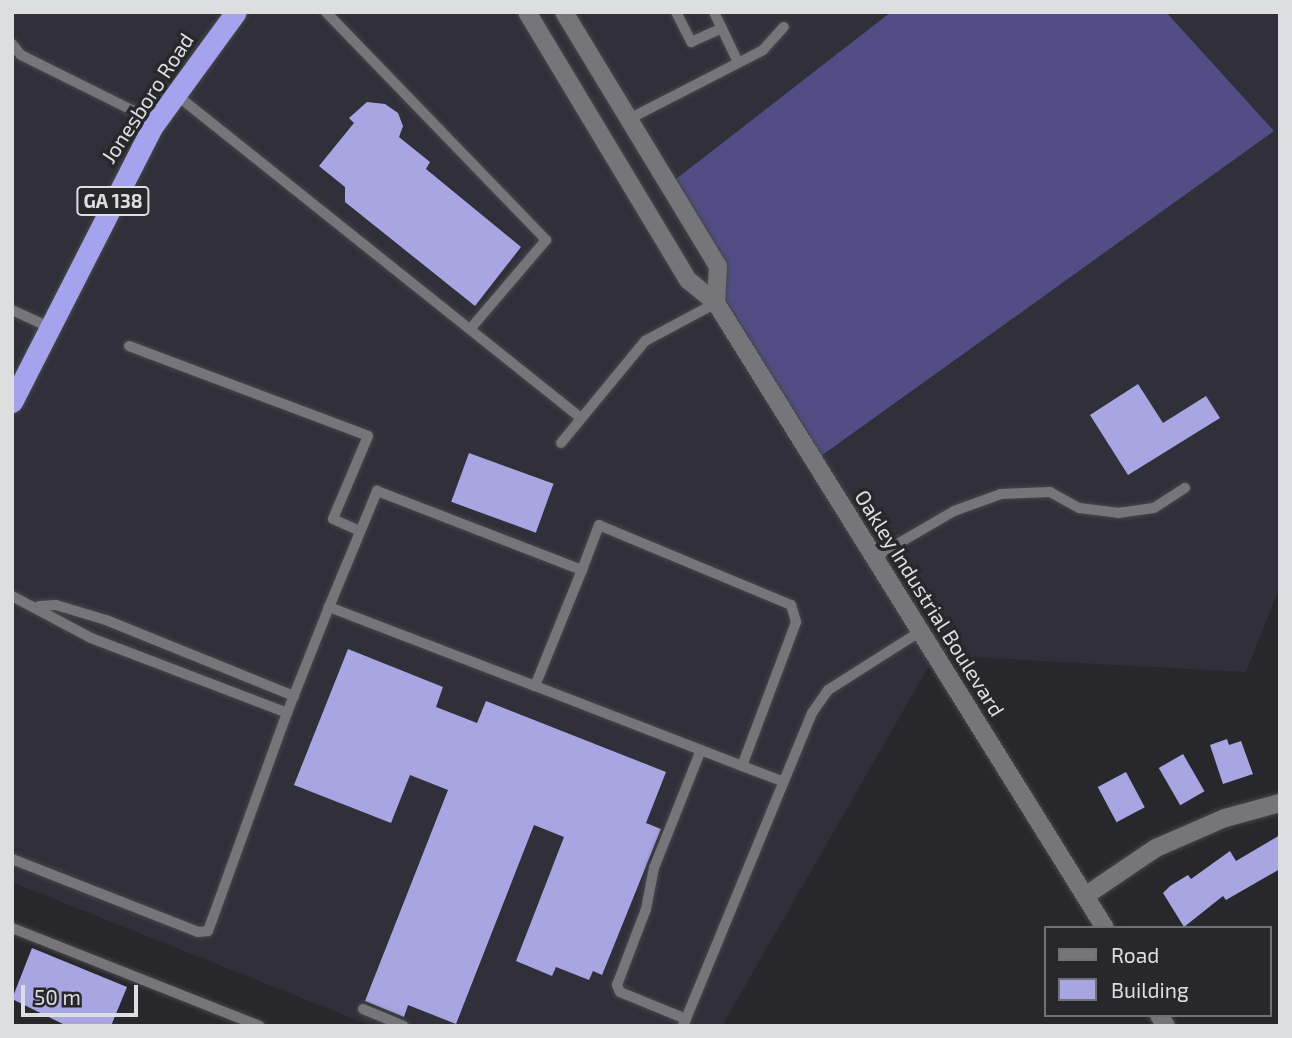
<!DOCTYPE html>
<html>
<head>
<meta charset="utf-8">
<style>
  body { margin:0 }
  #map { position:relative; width:1292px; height:1038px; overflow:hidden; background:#28282c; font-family:"Exo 2",sans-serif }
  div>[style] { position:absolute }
  .built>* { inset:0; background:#31303a }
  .forest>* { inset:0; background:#524e85 }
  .building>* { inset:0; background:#a8a5e3; transform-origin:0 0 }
  .roads { filter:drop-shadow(0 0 2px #46464a) drop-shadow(0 0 2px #46464a) }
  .lane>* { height:10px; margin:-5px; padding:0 5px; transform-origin:5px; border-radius:5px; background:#75757a }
  .street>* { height:18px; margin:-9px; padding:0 9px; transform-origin:9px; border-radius:9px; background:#75757a }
  .secondary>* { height:18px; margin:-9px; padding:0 9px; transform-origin:9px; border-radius:9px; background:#75757a }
  .highway>* { height:21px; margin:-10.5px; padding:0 10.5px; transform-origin:10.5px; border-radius:10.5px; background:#a6a3ee }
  span { translate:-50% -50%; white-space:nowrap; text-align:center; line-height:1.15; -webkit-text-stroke:7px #28282c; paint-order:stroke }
  .shield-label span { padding:2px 5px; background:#28282c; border:2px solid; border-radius:5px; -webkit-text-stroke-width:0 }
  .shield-label { font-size:19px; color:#dddee0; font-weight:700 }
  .street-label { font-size:21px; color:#dddee0 }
  .frame { position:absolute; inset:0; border:14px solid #dddee0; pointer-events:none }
  .legend { position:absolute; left:1044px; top:926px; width:228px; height:91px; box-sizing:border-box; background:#28282c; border:2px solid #707174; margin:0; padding:9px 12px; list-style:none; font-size:21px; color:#dddee0 }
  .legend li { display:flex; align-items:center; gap:14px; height:35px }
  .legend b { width:35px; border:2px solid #707174 }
  .scale { position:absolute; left:21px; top:985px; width:117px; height:32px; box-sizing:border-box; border:4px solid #dddee0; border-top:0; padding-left:9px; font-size:21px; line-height:24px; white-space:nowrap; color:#dddee0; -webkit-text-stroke:5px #28282c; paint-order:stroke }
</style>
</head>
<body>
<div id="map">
  <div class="built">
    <i style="clip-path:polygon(12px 12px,891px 12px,667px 186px,811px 464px,1274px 131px,1166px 12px,1280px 12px,1280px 586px,1246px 672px,935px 655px,722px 1026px,372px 1026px,12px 882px)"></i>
  </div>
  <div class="forest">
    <i style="clip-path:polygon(891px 12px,1166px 12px,1274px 131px,810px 464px,667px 186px)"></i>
  </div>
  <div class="building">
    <i style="clip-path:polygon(367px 102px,385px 104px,398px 113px,403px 126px,399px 137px,430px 162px,426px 169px,521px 247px,475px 306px,345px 202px,345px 187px,319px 166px,354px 123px,349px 118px)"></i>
    <i style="clip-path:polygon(1138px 384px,1163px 423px,1206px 396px,1220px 418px,1128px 475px,1090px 415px)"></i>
    <i style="left:469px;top:453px;width:90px;height:52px;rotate:20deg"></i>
    <i style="clip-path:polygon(348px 649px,443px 687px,436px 707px,477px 723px,486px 701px,666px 772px,646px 823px,661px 829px,602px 975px,593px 971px,589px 980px,556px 967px,552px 976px,516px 961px,564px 837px,534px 825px,456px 1024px,408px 1005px,404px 1017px,365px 1001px,448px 790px,410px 775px,391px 823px,294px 785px)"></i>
    <i style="clip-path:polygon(1227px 739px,1229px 745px,1241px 741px,1253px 774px,1223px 784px,1210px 745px)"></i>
    <i style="left:1183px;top:754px;width:43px;height:28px;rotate:60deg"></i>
    <i style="left:1126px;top:772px;width:40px;height:32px;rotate:62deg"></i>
    <i style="clip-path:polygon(1280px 835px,1280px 869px,1226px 900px,1223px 896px,1184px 927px,1163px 893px,1170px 886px,1188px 875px,1191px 879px,1230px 851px,1236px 861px)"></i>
    <i style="clip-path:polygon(32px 948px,127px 987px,111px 1026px,67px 1026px,12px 999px)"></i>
  </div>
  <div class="roads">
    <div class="lane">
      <i style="left:326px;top:12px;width:317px;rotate:46deg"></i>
      <i style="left:546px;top:240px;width:114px;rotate:130.4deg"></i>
      <i style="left:676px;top:12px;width:34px;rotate:63deg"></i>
      <i style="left:691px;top:42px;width:34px;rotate:-24deg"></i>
      <i style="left:714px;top:12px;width:55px;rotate:64.4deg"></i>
      <i style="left:12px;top:44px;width:14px;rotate:51deg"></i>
      <i style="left:21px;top:55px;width:151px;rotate:26.4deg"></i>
      <i style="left:174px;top:93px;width:521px;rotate:38.61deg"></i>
      <i style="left:629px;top:119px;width:151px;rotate:-27.2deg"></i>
      <i style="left:763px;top:50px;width:31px;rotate:-48deg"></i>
      <i style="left:12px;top:310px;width:41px;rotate:24.7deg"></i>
      <i style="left:129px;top:346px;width:255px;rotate:20.6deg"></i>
      <i style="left:368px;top:436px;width:90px;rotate:112.9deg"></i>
      <i style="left:333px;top:519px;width:30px;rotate:24deg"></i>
      <i style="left:561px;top:443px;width:132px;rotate:-50.5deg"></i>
      <i style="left:645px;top:341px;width:81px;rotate:-28.2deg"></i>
      <i style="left:875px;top:557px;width:91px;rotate:-30.2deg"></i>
      <i style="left:954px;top:511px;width:50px;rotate:-19.9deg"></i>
      <i style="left:1001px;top:494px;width:49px;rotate:-2.3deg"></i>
      <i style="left:1050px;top:492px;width:33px;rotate:29deg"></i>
      <i style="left:1079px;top:508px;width:39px;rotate:7deg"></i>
      <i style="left:1118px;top:513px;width:36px;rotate:-8deg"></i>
      <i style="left:1154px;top:508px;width:37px;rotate:-33deg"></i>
      <i style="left:12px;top:596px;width:89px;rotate:28deg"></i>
      <i style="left:91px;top:638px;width:210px;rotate:20.9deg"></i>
      <i style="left:39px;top:606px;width:17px;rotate:-3deg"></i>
      <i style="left:56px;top:605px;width:52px;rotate:16.7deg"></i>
      <i style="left:106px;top:620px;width:203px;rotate:22deg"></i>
      <i style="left:535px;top:686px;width:222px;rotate:21.1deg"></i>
      <i style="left:742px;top:766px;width:154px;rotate:-69.4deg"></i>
      <i style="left:796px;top:622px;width:18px;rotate:-106deg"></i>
      <i style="left:791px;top:605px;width:208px;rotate:-157.4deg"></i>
      <i style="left:599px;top:525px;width:48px;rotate:110.7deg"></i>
      <i style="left:742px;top:766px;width:43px;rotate:20.6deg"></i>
      <i style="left:12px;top:859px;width:200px;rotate:21.4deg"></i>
      <i style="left:198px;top:932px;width:10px;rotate:-6deg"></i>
      <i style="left:208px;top:931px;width:232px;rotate:-70.1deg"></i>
      <i style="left:287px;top:713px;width:114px;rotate:-68.4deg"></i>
      <i style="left:329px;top:607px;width:126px;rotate:-67.5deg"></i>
      <i style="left:377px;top:491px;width:220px;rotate:21.1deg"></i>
      <i style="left:582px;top:570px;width:125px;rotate:112.1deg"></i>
      <i style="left:535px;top:686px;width:221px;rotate:-159deg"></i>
      <i style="left:12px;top:928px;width:266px;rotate:21.6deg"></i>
      <i style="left:363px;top:1009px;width:44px;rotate:22.5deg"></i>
      <i style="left:686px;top:1019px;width:71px;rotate:-157.8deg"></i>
      <i style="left:620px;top:992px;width:8px;rotate:-113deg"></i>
      <i style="left:617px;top:985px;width:81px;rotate:-69.1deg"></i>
      <i style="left:646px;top:909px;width:42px;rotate:-79deg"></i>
      <i style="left:654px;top:868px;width:127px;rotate:-68.3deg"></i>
      <i style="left:683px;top:1026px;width:339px;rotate:-67.6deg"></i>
      <i style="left:812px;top:713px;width:28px;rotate:-55deg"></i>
      <i style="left:828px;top:690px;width:110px;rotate:-32.4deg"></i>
    </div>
    <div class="street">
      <i style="left:1085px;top:896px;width:86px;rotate:-34.1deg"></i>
      <i style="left:1156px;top:848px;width:75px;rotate:-23.5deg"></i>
      <i style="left:1225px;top:818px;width:57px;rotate:-15.3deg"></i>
    </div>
    <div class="secondary">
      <i style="left:527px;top:12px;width:313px;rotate:59deg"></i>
      <i style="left:688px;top:280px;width:36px;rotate:39deg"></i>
      <i style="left:716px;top:303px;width:736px;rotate:58.1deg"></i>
      <i style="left:564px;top:12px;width:297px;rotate:58.8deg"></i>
      <i style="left:718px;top:266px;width:37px;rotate:93deg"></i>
      <i style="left:1159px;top:1015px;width:13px;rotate:58deg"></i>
    </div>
    <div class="highway">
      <i style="left:12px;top:402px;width:309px;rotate:-63deg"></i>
      <i style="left:152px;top:127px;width:142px;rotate:-53.9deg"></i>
    </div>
  </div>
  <div class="shield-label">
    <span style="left:113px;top:201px">GA 138</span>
  </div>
  <div class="street-label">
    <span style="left:147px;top:98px;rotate:-57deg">Jonesboro Road</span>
    <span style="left:930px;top:603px;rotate:58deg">Oakley Industrial Boulevard</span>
  </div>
  <div class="frame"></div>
  <ul class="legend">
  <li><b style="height:9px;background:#75757a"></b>Road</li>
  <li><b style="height:19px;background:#a8a5e3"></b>Building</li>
  </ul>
  <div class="scale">50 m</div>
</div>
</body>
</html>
